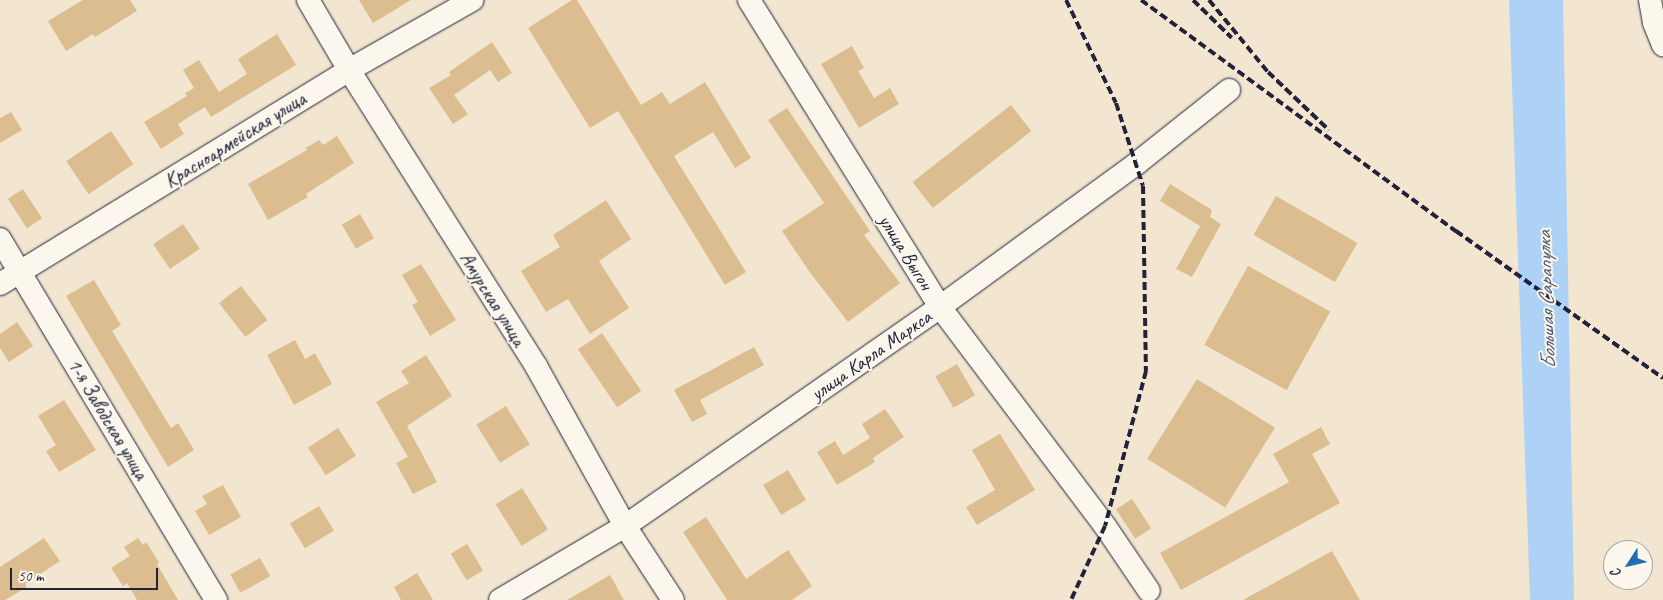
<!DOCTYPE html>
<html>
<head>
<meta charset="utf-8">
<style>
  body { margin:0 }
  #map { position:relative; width:1663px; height:600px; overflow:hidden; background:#f2e6d0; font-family:Caveat,sans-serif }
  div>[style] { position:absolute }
  .water>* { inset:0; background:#aed2f6 }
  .building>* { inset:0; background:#dcbd8f; transform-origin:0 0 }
  .roads { filter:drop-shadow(0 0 1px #22223b) drop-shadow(0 0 1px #22223b) }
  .minor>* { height:22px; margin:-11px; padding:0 11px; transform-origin:11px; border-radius:11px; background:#fbf7ec }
  .rail>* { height:4px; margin-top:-2px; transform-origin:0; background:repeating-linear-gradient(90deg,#22223b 0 8px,transparent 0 12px) }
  span { translate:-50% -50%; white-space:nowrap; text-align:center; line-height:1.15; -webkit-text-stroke:4px #fbf7ec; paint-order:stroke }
  .street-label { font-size:20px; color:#22223b }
  .water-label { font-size:21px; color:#4c5773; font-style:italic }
  .north { position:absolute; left:1603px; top:540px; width:50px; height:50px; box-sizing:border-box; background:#fbf7ec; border:1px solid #a4a2a5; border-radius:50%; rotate:235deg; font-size:14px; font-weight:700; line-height:20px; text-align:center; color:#22223b }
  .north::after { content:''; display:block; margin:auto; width:18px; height:22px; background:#1f6fb2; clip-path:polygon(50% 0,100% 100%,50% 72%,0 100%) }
  .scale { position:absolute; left:10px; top:568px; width:148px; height:22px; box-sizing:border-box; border:2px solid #22223b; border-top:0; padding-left:6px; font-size:15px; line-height:18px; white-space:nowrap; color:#22223b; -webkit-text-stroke:4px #fbf7ec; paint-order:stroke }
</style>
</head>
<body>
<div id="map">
  <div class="water">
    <i style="clip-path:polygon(1509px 0,1563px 0,1574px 600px,1530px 600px)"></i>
  </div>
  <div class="building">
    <i style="clip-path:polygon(83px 0,130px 0,137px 11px,95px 37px,93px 34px,66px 51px,48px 21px)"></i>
    <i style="clip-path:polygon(359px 0,411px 0,373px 23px)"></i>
    <i style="clip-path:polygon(572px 0,577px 0,641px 105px,662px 92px,670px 104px,705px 82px,751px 158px,735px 168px,713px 132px,674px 156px,746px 272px,725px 285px,618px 111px,590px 128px,528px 28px)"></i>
    <i style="clip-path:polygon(277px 34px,296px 65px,211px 117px,205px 107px,178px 124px,184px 134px,161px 149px,144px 122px,187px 96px,185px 93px,194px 88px,183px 70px,199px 60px,219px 92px,247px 74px,238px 59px)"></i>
    <i style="clip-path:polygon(492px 42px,512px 73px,498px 82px,490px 70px,454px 95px,468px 114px,453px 124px,429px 88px,451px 75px,449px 72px)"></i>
    <i style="clip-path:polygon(852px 46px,864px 68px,858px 71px,874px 98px,890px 88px,899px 104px,859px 128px,821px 64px)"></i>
    <i style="left:1011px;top:105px;width:33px;height:125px;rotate:52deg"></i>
    <i style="clip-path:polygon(787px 108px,870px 231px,864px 235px,900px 283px,848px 322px,809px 271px,782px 231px,824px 203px,768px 120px)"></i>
    <i style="clip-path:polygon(11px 112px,22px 130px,0 143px,0 118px)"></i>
    <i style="left:111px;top:131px;width:40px;height:54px;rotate:56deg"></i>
    <i style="clip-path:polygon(337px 136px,354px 163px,306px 194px,308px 197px,268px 220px,248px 184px,307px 150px,306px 148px,319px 140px,323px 145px)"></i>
    <i style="clip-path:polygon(1170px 184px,1212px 210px,1210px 217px,1221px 224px,1192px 277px,1176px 269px,1200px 226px,1160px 201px)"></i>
    <i style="left:23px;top:189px;width:35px;height:18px;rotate:57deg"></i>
    <i style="left:1276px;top:196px;width:94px;height:45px;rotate:30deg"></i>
    <i style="clip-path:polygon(606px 200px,631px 239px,599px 261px,629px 308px,590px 334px,568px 299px,546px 312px,521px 271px,560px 247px,553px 235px)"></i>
    <i style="left:360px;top:214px;width:28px;height:21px;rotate:60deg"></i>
    <i style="left:183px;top:224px;width:30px;height:36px;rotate:56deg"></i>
    <i style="clip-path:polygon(421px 264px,456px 320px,430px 336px,412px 305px,418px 302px,402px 275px)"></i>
    <i style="left:1248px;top:266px;width:94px;height:90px;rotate:29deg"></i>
    <i style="clip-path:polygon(94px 280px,121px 325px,112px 331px,171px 428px,178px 423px,194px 450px,168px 467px,66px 296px)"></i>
    <i style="left:241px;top:286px;width:43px;height:28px;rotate:52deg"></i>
    <i style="clip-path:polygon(17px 322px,33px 346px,9px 362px,0 348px,0 334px)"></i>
    <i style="left:602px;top:333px;width:70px;height:29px;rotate:56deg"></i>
    <i style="clip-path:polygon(295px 340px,305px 359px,315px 353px,332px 384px,294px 405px,267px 355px)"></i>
    <i style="clip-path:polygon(754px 347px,764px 365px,700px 400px,707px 414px,692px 422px,674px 390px)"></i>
    <i style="clip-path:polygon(426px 355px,452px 396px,407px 426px,437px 482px,413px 494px,396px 463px,408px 457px,376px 402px,409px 383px,401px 371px)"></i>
    <i style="left:957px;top:364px;width:36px;height:25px;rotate:60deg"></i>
    <i style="left:1197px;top:379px;width:92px;height:94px;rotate:32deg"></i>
    <i style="clip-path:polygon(64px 400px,96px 450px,59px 472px,46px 451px,56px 445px,38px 416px)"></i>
    <i style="left:506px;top:406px;width:45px;height:35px;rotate:58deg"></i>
    <i style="clip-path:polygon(885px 409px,904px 437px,873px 458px,875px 462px,837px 485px,817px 452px,835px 441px,843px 455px,870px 438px,862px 424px)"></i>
    <i style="clip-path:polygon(1321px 427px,1330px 444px,1312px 454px,1340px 503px,1181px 590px,1160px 553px,1289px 482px,1273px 454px)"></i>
    <i style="left:338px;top:428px;width:33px;height:36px;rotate:57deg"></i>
    <i style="clip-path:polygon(1000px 434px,1035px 490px,977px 525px,966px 507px,995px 490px,972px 450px)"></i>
    <i style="left:788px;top:470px;width:35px;height:29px;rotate:59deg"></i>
    <i style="clip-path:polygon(223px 485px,241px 517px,209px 535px,195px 511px,207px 504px,202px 496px)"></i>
    <i style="left:522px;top:488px;width:49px;height:31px;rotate:58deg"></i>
    <i style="left:1132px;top:499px;width:35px;height:19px;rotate:57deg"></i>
    <i style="left:319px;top:506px;width:29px;height:34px;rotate:59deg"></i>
    <i style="clip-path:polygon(706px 517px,746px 579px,788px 550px,812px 586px,792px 600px,727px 600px,683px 532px)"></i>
    <i style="clip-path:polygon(44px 538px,60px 561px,25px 584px,27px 587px,5px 600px,0 600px,0 567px)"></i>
    <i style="clip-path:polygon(138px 538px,143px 545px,146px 542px,159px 562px,157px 564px,178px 600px,137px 600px,127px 583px,123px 586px,111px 568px,130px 556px,124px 547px)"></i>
    <i style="left:467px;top:544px;width:31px;height:19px;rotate:59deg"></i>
    <i style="clip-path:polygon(1332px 551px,1360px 600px,1243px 600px)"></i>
    <i style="left:260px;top:558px;width:21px;height:34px;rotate:61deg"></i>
    <i style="clip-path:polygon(417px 573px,433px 600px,401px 600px,394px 587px)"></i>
    <i style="clip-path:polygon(610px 575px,624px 600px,567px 600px)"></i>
  </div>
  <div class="roads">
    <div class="minor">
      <i style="left:308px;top:0;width:81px;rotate:59.6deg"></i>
      <i style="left:349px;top:70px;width:350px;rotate:57.7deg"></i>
      <i style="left:536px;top:366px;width:183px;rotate:60.9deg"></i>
      <i style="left:625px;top:526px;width:88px;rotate:57deg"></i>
      <i style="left:749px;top:0;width:362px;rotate:58.1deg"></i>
      <i style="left:940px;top:307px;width:274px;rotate:53deg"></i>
      <i style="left:1105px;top:526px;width:78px;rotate:55.9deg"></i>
      <i style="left:1650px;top:0;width:23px;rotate:80deg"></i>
      <i style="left:1654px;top:23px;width:24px;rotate:68deg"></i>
      <i style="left:0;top:239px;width:421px;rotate:59.1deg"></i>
      <i style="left:0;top:284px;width:409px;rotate:-31.5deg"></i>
      <i style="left:349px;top:70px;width:142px;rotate:-29.6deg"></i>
      <i style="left:500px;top:600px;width:145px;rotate:-30.6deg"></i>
      <i style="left:625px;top:526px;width:384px;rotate:-34.8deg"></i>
      <i style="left:940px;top:307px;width:243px;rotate:-36.1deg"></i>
      <i style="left:1136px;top:164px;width:119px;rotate:-38.5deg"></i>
    </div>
  </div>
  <div class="rail">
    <i style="left:1066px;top:0;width:114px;rotate:64.1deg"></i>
    <i style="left:1116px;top:103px;width:87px;rotate:72deg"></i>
    <i style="left:1143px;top:186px;width:185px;rotate:89.1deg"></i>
    <i style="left:1146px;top:371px;width:160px;rotate:104.8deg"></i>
    <i style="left:1105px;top:526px;width:81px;rotate:114.7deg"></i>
    <i style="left:1141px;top:0;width:391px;rotate:36.3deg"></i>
    <i style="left:1456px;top:231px;width:254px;rotate:35.4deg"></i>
    <i style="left:1193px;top:0;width:54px;rotate:44.3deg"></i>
    <i style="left:1209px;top:0;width:93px;rotate:50.7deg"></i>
    <i style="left:1268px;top:72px;width:84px;rotate:43.6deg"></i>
  </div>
  <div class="street-label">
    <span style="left:235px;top:140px;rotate:-32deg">Красноармейская улица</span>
    <span style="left:906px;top:252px;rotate:58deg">улица Выгон</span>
    <span style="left:493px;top:299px;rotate:58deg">Амурская улица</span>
    <span style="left:871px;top:355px;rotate:-35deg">улица Карла Маркса</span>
    <span style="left:108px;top:419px;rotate:59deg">1-я Заводская улица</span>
  </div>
  <div class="water-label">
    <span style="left:1546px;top:300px;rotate:-92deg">Большая Сарапулка</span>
  </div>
  <div class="north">С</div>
  <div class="scale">50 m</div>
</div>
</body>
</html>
